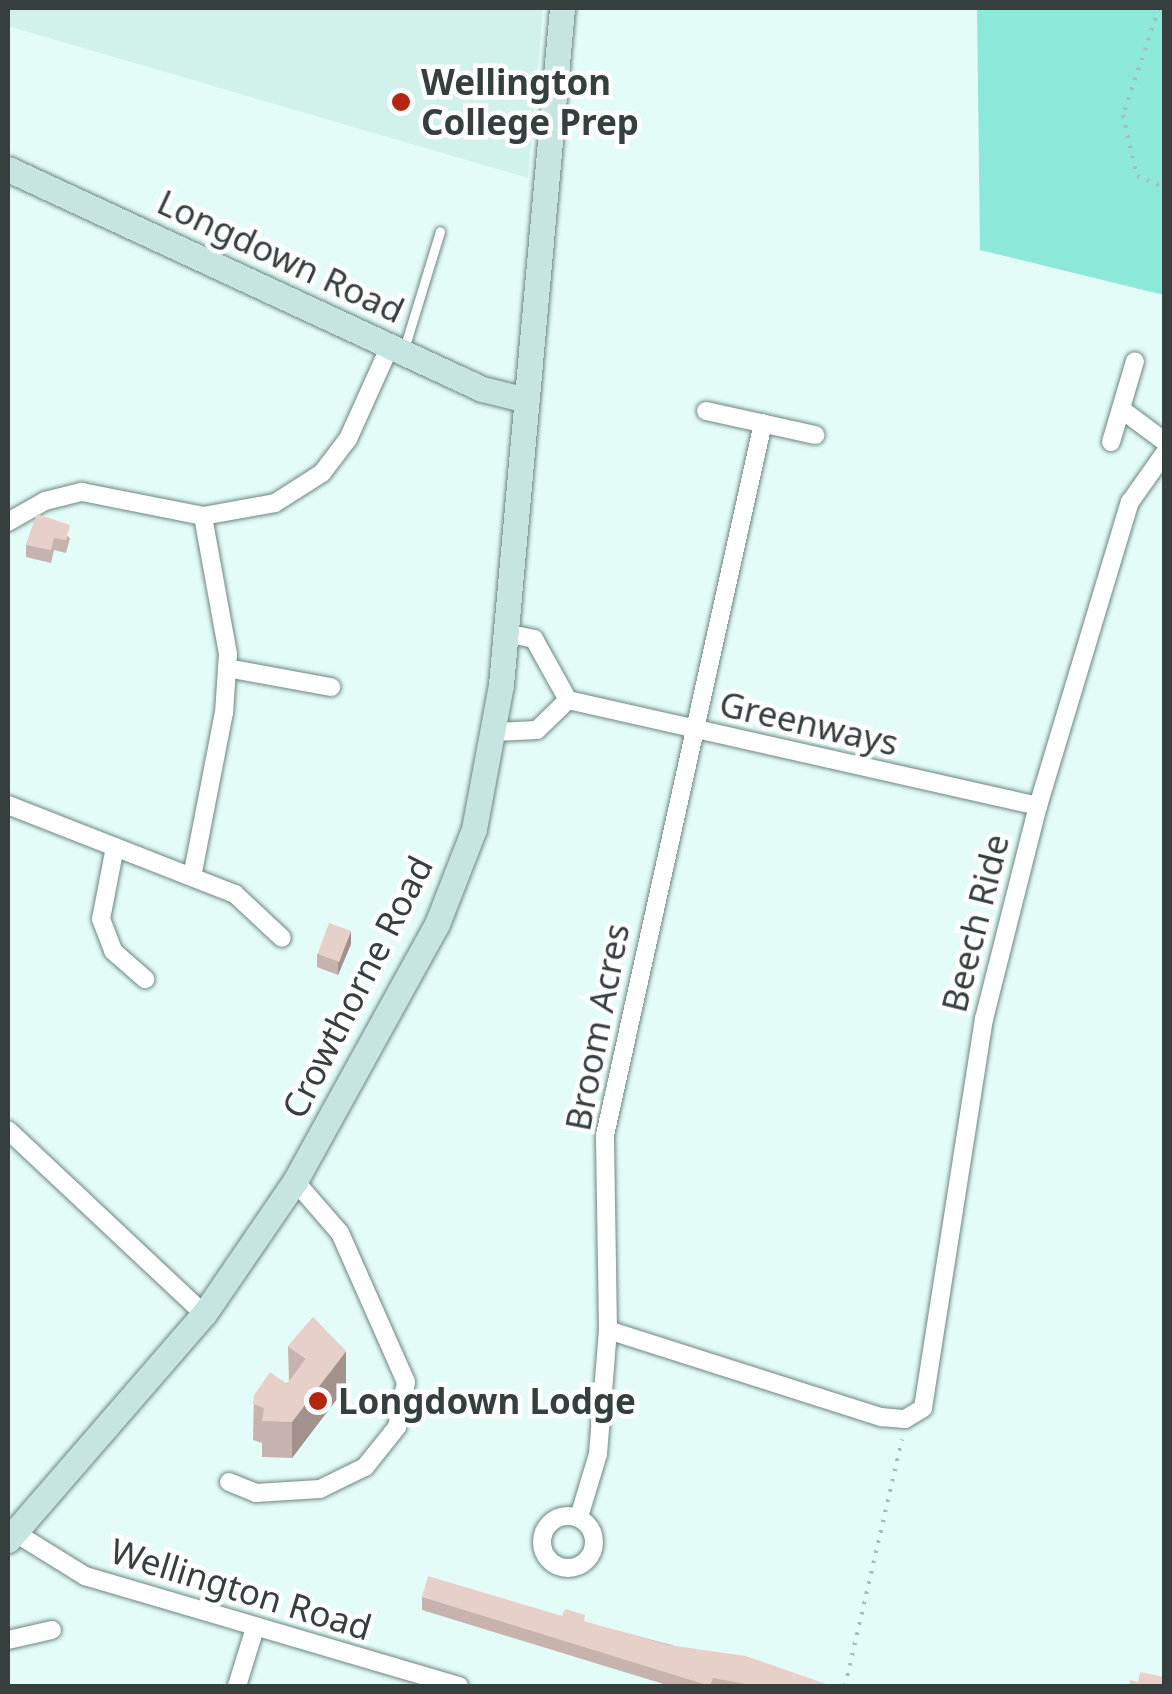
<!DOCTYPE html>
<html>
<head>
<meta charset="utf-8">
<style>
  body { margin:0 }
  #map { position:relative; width:1172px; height:1694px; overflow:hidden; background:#e3fcf7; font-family:"Noto Sans",sans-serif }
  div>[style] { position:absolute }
  .built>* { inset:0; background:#d0f2eb }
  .green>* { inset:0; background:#8ce9d9 }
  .path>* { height:4px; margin-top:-2px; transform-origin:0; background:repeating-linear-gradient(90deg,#a7bbb7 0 2.5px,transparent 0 10.5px) }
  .roads { filter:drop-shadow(0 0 2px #6e8581) drop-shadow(0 0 2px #6e8581) }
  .lane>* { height:9px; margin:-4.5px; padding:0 4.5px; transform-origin:4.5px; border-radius:4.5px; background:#fff }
  .street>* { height:18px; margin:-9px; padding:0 9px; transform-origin:9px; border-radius:9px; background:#fff }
  .street>.ring { margin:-9px; padding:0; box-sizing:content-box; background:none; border:18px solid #fff; border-radius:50% }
  .secondary>* { height:25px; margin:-12.5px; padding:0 12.5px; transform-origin:12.5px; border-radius:12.5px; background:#c6e4e0 }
  .wall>* { inset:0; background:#c7b2ae }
  .shaded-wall>* { inset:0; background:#a2918d }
  .building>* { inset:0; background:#e7cfca; transform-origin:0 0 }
  .dots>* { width:28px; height:28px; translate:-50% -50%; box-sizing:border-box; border:5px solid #fff; border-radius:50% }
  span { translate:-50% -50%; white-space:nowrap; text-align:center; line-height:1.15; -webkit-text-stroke:9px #fff; paint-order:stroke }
  .poi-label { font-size:35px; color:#353f3d; font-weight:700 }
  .left { translate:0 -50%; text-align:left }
  .street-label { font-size:35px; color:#353f3d }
  .frame { position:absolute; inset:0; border:10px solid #353f3d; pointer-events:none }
</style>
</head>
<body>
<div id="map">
  <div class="built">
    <i style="clip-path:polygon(8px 8px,543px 8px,528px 178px,8px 26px)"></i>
  </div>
  <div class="green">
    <i style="clip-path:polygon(977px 8px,1164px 8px,1164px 295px,980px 250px)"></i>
  </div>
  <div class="path">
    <i style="left:1159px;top:8px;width:113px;rotate:108.6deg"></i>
    <i style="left:1123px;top:115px;width:63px;rotate:77.1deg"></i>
    <i style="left:1137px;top:176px;width:29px;rotate:22deg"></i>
    <i style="left:845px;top:1686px;width:253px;rotate:-77deg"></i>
  </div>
  <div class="roads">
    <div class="lane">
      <i style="left:404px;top:349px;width:123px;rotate:-73deg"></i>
    </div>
    <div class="street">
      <i style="left:1121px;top:409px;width:54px;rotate:36.7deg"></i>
      <i style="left:706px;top:411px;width:112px;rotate:12.4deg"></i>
      <i style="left:1111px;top:442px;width:84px;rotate:-73.5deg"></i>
      <i style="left:8px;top:522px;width:43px;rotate:-29.6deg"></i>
      <i style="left:45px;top:501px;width:38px;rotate:-14deg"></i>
      <i style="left:82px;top:492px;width:123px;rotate:11.2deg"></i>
      <i style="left:203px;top:516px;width:73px;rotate:-10.2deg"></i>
      <i style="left:275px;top:503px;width:56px;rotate:-32.6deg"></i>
      <i style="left:322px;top:473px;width:43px;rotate:-52.6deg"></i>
      <i style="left:348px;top:439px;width:102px;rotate:-65.7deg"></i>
      <i style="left:506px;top:633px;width:29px;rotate:12deg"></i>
      <i style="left:534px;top:639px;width:70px;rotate:60.9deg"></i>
      <i style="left:568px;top:700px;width:482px;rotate:12.7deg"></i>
      <i style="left:227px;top:668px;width:106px;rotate:10.4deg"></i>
      <i style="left:495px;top:732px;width:42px;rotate:-2.7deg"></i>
      <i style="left:537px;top:730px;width:43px;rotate:-44.1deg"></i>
      <i style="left:8px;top:805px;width:244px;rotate:21.4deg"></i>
      <i style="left:235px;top:894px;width:64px;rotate:43.1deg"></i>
      <i style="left:115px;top:847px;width:73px;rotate:101deg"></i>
      <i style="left:101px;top:919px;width:34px;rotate:69deg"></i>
      <i style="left:113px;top:951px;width:43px;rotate:41.2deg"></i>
      <i style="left:192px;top:877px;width:167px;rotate:-79deg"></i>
      <i style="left:224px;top:713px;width:59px;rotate:-86.1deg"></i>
      <i style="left:228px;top:654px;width:140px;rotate:-100.3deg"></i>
      <i style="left:8px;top:1130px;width:269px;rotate:43.2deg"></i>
      <i style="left:608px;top:1330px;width:287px;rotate:17.7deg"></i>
      <i style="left:881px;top:1417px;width:24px;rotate:5deg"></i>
      <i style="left:905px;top:1419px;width:21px;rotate:-31deg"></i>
      <i style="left:923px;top:1408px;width:394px;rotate:-81.1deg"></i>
      <i style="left:984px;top:1019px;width:220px;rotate:-75.8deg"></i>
      <i style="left:1038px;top:806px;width:318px;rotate:-73.2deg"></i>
      <i style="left:1130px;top:502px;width:59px;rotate:-54.7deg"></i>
      <i style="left:229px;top:1482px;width:29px;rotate:22deg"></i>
      <i style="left:256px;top:1493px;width:64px;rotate:-3.6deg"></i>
      <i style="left:320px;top:1489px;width:50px;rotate:-26.1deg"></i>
      <i style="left:365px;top:1467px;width:51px;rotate:-51.3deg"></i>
      <i style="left:397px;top:1427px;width:46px;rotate:-78.7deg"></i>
      <i style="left:406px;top:1382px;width:163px;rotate:-113.9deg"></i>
      <i style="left:340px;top:1233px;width:69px;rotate:-130.9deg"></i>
      <i class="ring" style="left:542px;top:1516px;width:34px;height:34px"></i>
      <i style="left:579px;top:1517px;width:66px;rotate:-73.2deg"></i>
      <i style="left:598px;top:1454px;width:124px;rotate:-85.4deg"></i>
      <i style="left:608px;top:1330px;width:195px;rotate:-90.9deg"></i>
      <i style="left:605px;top:1135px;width:729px;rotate:-77.49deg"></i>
      <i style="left:14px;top:1532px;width:84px;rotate:31.8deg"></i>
      <i style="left:85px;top:1576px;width:390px;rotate:16.4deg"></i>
      <i style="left:8px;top:1640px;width:45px;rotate:-12.8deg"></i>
      <i style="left:237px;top:1686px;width:61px;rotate:-72.8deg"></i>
    </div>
    <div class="secondary">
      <i style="left:8px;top:169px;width:523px;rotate:24.9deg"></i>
      <i style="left:482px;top:389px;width:45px;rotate:14deg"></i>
      <i style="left:8px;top:1540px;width:299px;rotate:-49.1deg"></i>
      <i style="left:204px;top:1314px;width:161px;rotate:-55.6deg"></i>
      <i style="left:295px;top:1181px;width:294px;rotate:-61.1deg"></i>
      <i style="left:437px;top:924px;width:102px;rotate:-68.7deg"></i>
      <i style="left:474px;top:829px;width:147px;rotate:-79.4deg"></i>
      <i style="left:501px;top:685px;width:680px;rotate:-84.85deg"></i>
    </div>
  </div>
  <div class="wall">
    <i style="clip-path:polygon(37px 514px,70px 538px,66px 553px,54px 550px,51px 563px,26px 557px,26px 545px)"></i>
    <i style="clip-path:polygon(351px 944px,338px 975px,317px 967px,317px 954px)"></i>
    <i style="clip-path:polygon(288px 1346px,346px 1387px,292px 1458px,262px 1457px,262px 1443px,253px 1440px,254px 1395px,289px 1382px)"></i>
    <i style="clip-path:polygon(422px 1597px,562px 1616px,826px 1686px,670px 1686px,422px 1610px)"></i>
  </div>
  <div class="shaded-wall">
    <i style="clip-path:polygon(351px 931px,351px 944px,338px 975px,338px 963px)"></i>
    <i style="clip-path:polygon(346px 1351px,346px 1387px,292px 1458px,292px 1422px)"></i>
  </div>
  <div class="building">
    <i style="clip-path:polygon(37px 514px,70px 525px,66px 540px,54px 538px,51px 550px,26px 545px)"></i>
    <i style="left:329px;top:923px;width:23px;height:33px;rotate:20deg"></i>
    <i style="clip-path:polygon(313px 1317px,346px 1351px,292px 1422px,262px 1421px,264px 1408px,253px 1404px,254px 1395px,270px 1372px,287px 1384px,306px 1358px,288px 1346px)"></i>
    <i style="clip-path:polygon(428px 1576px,562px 1616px,565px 1609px,585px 1615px,584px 1621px,668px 1645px,746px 1656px,826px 1684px,825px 1686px,756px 1686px,713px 1678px,710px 1686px,422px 1597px)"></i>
    <i style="clip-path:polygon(1140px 1672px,1164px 1677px,1164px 1686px,1129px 1686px,1130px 1680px,1138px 1682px)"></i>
  </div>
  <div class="dots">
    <i style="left:401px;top:102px;background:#b3260f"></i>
    <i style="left:318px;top:1401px;background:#b3260f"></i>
  </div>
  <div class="poi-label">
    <span class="left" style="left:421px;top:102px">Wellington<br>College Prep</span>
    <span class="left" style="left:338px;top:1401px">Longdown Lodge</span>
  </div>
  <div class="street-label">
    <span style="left:281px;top:256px;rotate:25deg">Longdown Road</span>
    <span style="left:809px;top:723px;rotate:13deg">Greenways</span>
    <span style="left:975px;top:923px;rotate:-76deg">Beech Ride</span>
    <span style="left:357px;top:987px;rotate:-63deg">Crowthorne Road</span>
    <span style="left:597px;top:1027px;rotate:-79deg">Broom Acres</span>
    <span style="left:241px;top:1589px;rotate:17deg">Wellington Road</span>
  </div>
  <div class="frame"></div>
</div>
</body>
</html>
